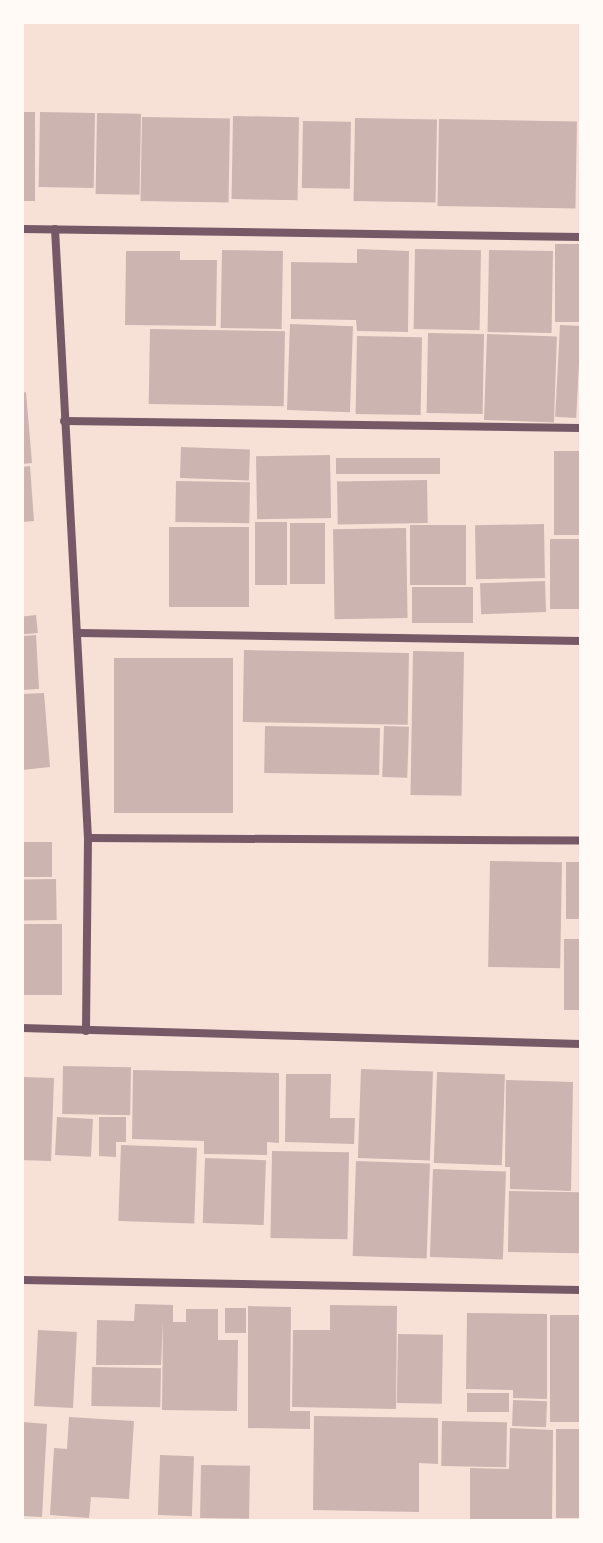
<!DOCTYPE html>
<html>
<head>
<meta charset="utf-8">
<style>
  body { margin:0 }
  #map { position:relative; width:603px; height:1543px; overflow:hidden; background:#f7e1d7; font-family:"Titillium Web",sans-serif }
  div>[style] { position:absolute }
  .building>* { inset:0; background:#ccb4b1; transform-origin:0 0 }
  .minor>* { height:8px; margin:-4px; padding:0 4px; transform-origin:4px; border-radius:4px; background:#755966 }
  span { translate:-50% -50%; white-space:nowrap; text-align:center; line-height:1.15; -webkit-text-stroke:6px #fffaf5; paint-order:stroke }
  .frame { position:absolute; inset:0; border:24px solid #fffaf5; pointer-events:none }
</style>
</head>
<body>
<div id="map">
  <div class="building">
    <i style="left:22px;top:112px;width:13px;height:89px"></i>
    <i style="left:40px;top:112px;width:55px;height:75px;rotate:1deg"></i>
    <i style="left:97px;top:113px;width:44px;height:81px;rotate:1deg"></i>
    <i style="left:233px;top:116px;width:66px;height:83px;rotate:1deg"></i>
    <i style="left:142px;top:117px;width:88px;height:84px;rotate:1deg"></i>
    <i style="left:355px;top:118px;width:82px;height:83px;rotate:1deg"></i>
    <i style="left:439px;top:119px;width:138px;height:87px;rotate:1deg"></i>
    <i style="left:303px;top:121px;width:48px;height:67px;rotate:1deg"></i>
    <i style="left:555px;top:244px;width:26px;height:78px"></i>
    <i style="clip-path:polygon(357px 249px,409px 251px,408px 332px,357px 331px,356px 320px,291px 319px,291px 262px,357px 263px)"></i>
    <i style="left:415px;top:249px;width:66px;height:80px;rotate:1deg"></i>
    <i style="left:222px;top:250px;width:61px;height:78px;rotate:1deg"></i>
    <i style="left:489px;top:250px;width:64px;height:82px;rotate:1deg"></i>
    <i style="clip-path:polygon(126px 251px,180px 251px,180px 260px,217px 260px,216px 326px,125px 325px)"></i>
    <i style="left:290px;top:324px;width:63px;height:86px;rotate:2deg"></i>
    <i style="left:560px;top:325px;width:21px;height:92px;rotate:3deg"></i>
    <i style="left:150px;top:329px;width:135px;height:75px;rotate:1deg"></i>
    <i style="left:428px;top:333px;width:56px;height:80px;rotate:1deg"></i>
    <i style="left:487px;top:334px;width:70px;height:86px;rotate:2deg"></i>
    <i style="left:357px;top:336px;width:65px;height:78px;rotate:1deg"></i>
    <i style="clip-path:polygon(26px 392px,32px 463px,22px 464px,22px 393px)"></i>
    <i style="left:181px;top:447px;width:69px;height:31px;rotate:2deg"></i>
    <i style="left:554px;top:451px;width:27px;height:84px"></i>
    <i style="left:330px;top:455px;width:63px;height:74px;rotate:89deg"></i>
    <i style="left:440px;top:458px;width:16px;height:104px;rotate:90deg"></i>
    <i style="clip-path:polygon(30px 466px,34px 521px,22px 522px,22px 467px)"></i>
    <i style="left:427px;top:480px;width:43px;height:90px;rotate:89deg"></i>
    <i style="left:176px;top:481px;width:74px;height:41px;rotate:1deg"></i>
    <i style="left:255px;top:522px;width:32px;height:63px"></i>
    <i style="left:325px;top:523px;width:61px;height:35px;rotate:90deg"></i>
    <i style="left:544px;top:524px;width:54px;height:69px;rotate:89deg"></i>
    <i style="left:410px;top:525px;width:56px;height:60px"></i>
    <i style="left:169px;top:527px;width:80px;height:80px"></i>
    <i style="left:406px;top:528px;width:90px;height:73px;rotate:89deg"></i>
    <i style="left:581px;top:539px;width:70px;height:31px;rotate:90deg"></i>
    <i style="left:545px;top:581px;width:31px;height:65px;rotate:88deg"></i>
    <i style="left:473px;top:587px;width:36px;height:61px;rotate:90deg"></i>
    <i style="left:36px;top:615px;width:18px;height:14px;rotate:84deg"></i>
    <i style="clip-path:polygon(36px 635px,39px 689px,22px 690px,22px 636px)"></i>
    <i style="left:244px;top:650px;width:165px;height:72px;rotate:1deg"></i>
    <i style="left:413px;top:651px;width:51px;height:144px;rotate:1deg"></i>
    <i style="left:114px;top:658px;width:119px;height:155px"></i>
    <i style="clip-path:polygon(44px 693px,50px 767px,22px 770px,22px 694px)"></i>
    <i style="left:265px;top:726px;width:115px;height:47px;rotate:1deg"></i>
    <i style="left:384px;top:726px;width:25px;height:51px;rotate:2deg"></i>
    <i style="left:22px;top:842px;width:30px;height:35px"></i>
    <i style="left:490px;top:861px;width:72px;height:106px;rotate:1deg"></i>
    <i style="left:566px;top:862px;width:15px;height:57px"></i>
    <i style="left:56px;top:879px;width:41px;height:34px;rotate:89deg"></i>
    <i style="left:22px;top:924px;width:40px;height:71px"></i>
    <i style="left:564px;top:939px;width:17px;height:71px"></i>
    <i style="left:63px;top:1066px;width:68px;height:48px;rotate:1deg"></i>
    <i style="left:361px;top:1069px;width:72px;height:89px;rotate:2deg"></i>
    <i style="clip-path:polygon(133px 1070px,279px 1073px,279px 1143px,267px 1142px,267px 1155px,204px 1154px,204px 1141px,132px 1139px)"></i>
    <i style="left:437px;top:1072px;width:68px;height:91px;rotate:2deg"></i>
    <i style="clip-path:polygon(286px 1074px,331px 1074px,330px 1118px,355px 1118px,354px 1144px,285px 1142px)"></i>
    <i style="left:22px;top:1077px;width:32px;height:83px;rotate:2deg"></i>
    <i style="clip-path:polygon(506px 1080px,573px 1082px,571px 1191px,510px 1189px,510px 1167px,505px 1167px)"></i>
    <i style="left:57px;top:1117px;width:36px;height:38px;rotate:3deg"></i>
    <i style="clip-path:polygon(99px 1117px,126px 1117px,126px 1142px,116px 1142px,116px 1157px,99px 1156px)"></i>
    <i style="left:121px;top:1145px;width:76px;height:76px;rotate:2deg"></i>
    <i style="left:272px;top:1151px;width:77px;height:87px;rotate:1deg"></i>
    <i style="left:205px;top:1158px;width:61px;height:65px;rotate:2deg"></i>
    <i style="left:356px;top:1161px;width:74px;height:95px;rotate:2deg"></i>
    <i style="left:433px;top:1169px;width:73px;height:88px;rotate:2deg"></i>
    <i style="left:509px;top:1191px;width:71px;height:61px;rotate:1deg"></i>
    <i style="clip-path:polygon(135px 1304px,173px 1305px,173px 1322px,186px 1322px,186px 1309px,218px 1309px,218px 1340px,238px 1340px,237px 1411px,162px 1410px,163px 1321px,161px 1365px,96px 1365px,97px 1320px,134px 1321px)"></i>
    <i style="clip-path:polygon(330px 1305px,397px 1306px,396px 1409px,292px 1407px,293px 1330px,330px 1330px)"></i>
    <i style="clip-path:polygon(248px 1306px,291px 1307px,290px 1411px,310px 1411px,310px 1429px,248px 1428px)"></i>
    <i style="left:225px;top:1308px;width:21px;height:25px"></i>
    <i style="clip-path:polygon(467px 1313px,547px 1314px,547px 1399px,513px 1398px,513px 1390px,466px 1389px)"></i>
    <i style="left:550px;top:1315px;width:31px;height:107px"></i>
    <i style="left:38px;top:1330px;width:39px;height:76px;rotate:3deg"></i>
    <i style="left:398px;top:1334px;width:45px;height:69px;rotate:1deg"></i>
    <i style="left:92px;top:1367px;width:69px;height:39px;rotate:1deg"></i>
    <i style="left:467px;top:1393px;width:42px;height:19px"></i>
    <i style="left:513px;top:1400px;width:34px;height:26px;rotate:2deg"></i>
    <i style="clip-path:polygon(314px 1416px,438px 1418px,438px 1464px,419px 1463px,419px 1512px,313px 1510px)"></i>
    <i style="clip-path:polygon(69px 1417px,134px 1421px,129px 1499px,91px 1497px,89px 1518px,50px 1515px,54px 1448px,67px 1449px)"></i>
    <i style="left:442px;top:1421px;width:65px;height:45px;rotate:1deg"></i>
    <i style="clip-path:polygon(22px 1422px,47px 1424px,42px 1517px,22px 1516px)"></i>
    <i style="clip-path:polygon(510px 1428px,553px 1430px,552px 1521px,470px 1519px,470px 1468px,509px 1469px)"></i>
    <i style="left:556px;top:1429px;width:25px;height:89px"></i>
    <i style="left:160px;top:1455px;width:34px;height:60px;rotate:2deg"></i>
    <i style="left:201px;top:1465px;width:49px;height:53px;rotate:1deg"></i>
  </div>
  <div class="minor">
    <i style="left:22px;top:229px;width:559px;rotate:0.82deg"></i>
    <i style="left:55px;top:229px;width:610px;rotate:86.9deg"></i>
    <i style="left:88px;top:838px;width:193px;rotate:90.6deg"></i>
    <i style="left:64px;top:421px;width:517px;rotate:0.78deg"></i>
    <i style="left:79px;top:633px;width:502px;rotate:0.91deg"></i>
    <i style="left:88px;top:838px;width:493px;rotate:0.3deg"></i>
    <i style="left:22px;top:1028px;width:559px;rotate:1.64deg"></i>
    <i style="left:22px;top:1280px;width:559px;rotate:1.02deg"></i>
  </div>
  <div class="frame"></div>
</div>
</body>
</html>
